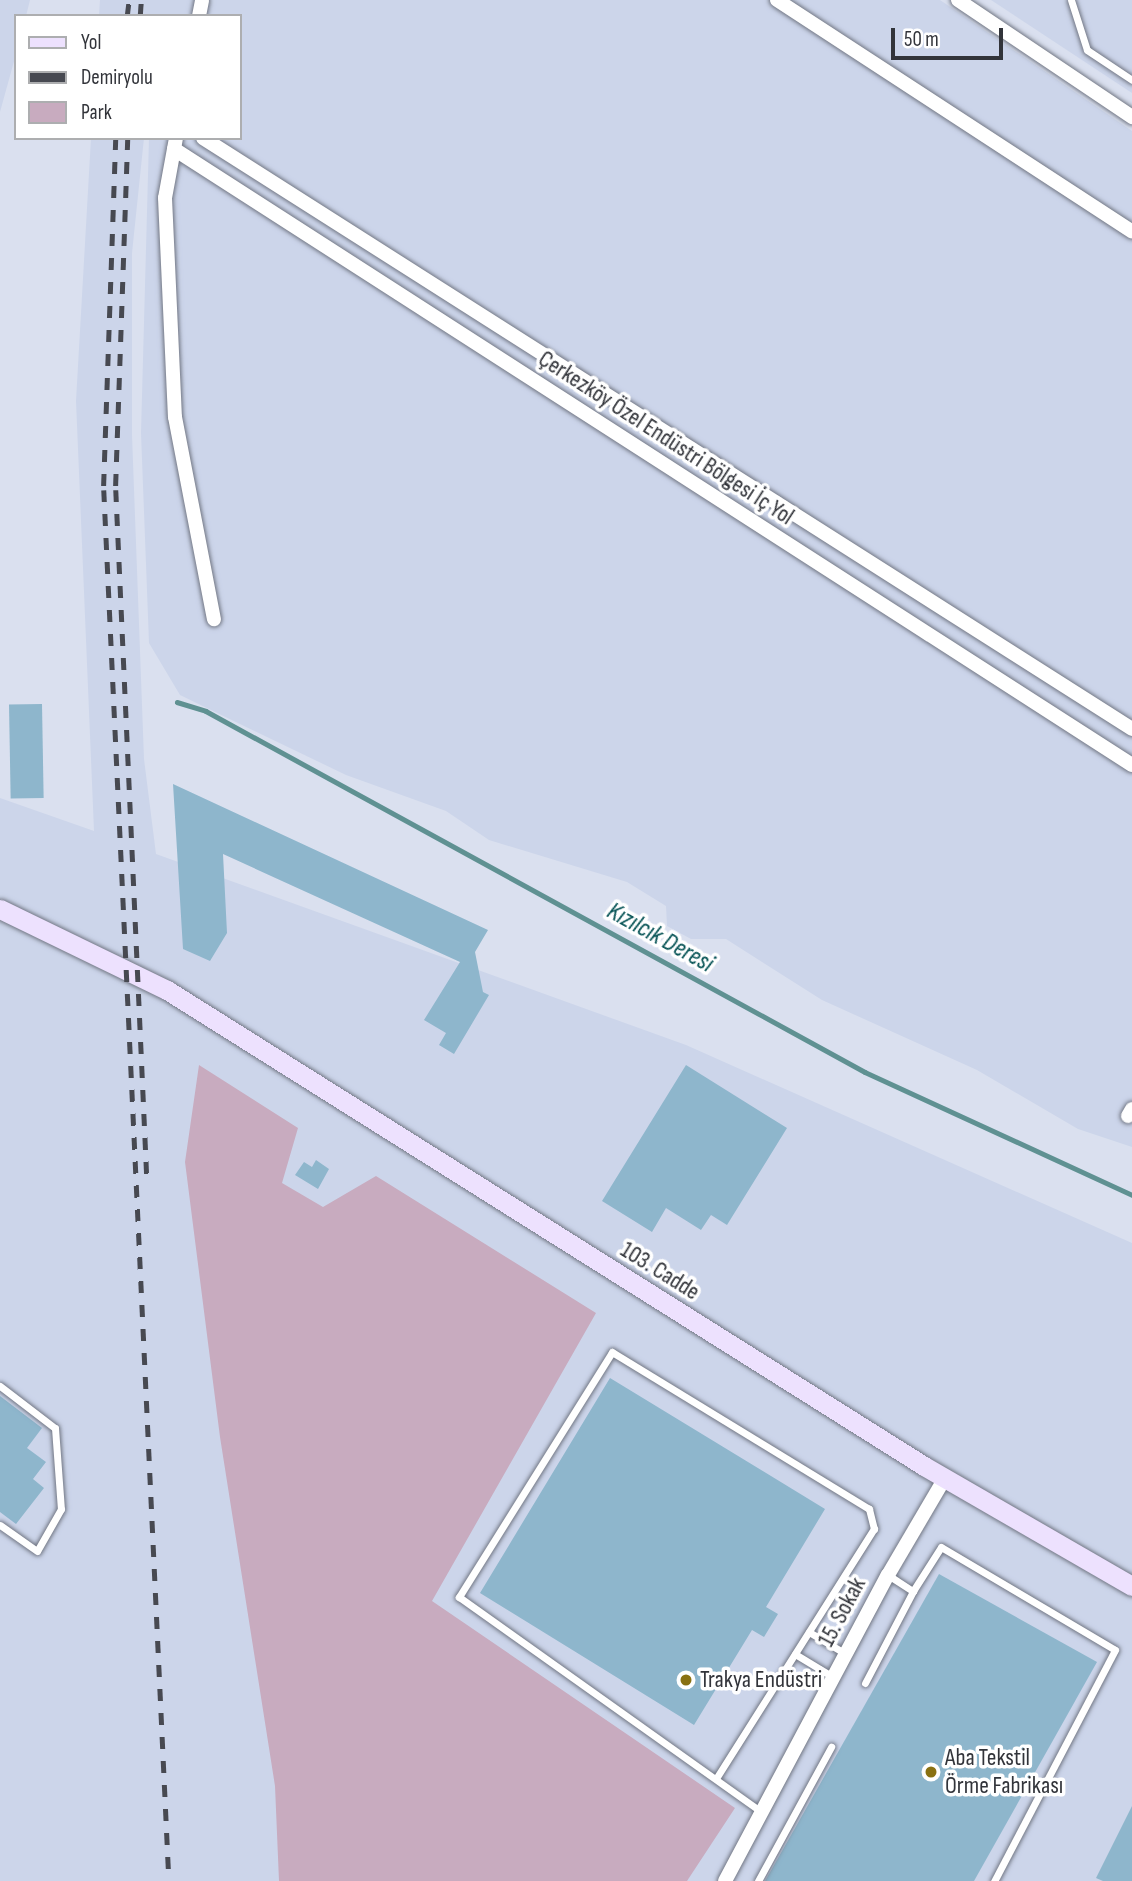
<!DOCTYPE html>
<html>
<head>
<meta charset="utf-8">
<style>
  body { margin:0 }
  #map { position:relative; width:1132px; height:1881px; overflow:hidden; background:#dae0ef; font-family:"Sofia Sans Condensed",sans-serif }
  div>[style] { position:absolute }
  .built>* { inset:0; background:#ccd5ea }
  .green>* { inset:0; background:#c8abbf }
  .stream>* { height:4.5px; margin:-2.25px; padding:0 2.25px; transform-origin:2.25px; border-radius:2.25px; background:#5f9192 }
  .building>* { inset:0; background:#8eb6cc; transform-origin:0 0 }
  .roads { filter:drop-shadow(0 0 2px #727784) drop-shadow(0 0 2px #727784) }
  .lane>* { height:7px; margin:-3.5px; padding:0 3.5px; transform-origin:3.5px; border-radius:3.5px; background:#fff }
  .street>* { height:14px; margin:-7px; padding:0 7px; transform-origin:7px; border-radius:7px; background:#fff }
  .secondary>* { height:19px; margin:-9.5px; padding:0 9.5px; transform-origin:9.5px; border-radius:9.5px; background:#ede1fe }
  .rail>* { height:4.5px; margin-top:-2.25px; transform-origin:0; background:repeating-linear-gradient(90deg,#474951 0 12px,transparent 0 24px) }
  .dots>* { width:19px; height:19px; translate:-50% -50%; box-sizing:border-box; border:4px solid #fff; border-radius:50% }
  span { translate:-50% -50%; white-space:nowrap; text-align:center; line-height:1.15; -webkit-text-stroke:7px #fff; paint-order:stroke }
  .street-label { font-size:24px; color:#32343a }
  .poi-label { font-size:24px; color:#32343a }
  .left { translate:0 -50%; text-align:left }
  .water-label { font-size:26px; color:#065355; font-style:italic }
  .legend { position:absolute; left:14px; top:14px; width:228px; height:126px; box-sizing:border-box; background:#fff; border:2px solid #adaeb0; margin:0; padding:9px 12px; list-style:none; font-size:21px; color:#32343a }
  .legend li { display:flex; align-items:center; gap:14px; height:35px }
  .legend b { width:35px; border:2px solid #adaeb0 }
  .scale { position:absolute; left:891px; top:28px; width:112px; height:32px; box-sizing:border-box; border:4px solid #32343a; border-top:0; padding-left:9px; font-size:21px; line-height:24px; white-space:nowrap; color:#32343a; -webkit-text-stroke:5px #fff; paint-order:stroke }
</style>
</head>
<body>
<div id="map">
  <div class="built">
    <i style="clip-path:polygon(0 0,30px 0,26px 16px,16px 16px,16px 54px,0 112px)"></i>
    <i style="clip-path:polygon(100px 0,940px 0,1132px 131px,1132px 1147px,1078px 1129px,977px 1070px,822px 1000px,726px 939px,691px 939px,667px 926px,666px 906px,627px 882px,489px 840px,446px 811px,346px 775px,180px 695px,149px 643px,141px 433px,149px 138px,240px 138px,240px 16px,99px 16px)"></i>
    <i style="clip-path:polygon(991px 0,1132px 0,1132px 93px)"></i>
    <i style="clip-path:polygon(91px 138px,144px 138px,132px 253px,132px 435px,144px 759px,156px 854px,686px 1045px,1132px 1243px,1132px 1881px,0 1881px,0 798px,94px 831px,76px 401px)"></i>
  </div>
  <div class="green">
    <i style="clip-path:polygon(199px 1065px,298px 1128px,282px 1183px,323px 1207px,376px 1176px,596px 1313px,432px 1601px,735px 1808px,687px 1881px,279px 1881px,275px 1786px,220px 1437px,185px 1162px)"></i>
  </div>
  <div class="stream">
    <i style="left:177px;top:702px;width:30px;rotate:17deg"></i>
    <i style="left:206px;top:711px;width:751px;rotate:28.71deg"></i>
    <i style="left:865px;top:1072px;width:294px;rotate:24.7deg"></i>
  </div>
  <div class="building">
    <i style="left:42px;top:704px;width:94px;height:33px;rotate:89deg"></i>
    <i style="clip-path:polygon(173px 784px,488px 930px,475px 952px,483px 992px,489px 995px,454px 1054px,439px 1045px,446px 1033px,424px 1020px,460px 962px,223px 854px,227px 933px,210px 961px,183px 949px)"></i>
    <i style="clip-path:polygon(686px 1065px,787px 1128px,727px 1225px,711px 1215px,701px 1230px,666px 1208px,652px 1232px,602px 1201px)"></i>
    <i style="clip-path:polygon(316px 1160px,329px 1169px,318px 1189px,295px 1175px,304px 1162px,312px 1167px)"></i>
    <i style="clip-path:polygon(610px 1378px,825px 1509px,766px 1607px,778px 1614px,764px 1637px,752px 1630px,694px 1725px,480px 1593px)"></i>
    <i style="clip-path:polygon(0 1396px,42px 1428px,27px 1448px,46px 1462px,33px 1479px,44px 1488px,16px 1524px,0 1512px)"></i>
    <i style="clip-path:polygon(939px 1574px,1097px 1662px,974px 1881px,765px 1881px)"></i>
    <i style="clip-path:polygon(1132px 1806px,1132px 1881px,1103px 1881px,1096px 1878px)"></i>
  </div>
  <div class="roads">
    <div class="lane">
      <i style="left:1071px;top:0;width:52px;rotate:72.3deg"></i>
      <i style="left:1087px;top:50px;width:54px;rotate:33.7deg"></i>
      <i style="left:0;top:1386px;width:69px;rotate:37.4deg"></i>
      <i style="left:55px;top:1428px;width:81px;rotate:85.8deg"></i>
      <i style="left:61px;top:1509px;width:48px;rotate:119.7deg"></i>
      <i style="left:37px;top:1551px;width:45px;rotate:-144.9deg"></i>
      <i style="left:888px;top:1575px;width:30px;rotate:33deg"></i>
      <i style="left:913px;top:1591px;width:52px;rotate:-57.5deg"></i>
      <i style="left:941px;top:1547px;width:202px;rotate:30.6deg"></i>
      <i style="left:1115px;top:1650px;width:261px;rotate:117.6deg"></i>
      <i style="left:809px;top:1632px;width:43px;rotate:30.7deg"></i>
      <i style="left:795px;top:1654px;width:44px;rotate:31.2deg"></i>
      <i style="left:865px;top:1683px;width:104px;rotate:-62.4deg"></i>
      <i style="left:717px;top:1777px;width:294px;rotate:-57.7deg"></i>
      <i style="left:874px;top:1529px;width:21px;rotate:-104deg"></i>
      <i style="left:869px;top:1509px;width:301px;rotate:-148.6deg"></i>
      <i style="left:612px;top:1352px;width:289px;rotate:122deg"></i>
      <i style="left:459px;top:1597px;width:372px;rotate:35.4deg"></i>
      <i style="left:758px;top:1881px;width:153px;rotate:-61.4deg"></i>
    </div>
    <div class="street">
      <i style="left:777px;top:0;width:424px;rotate:33.1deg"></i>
      <i style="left:958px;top:0;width:210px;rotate:33.9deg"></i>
      <i style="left:199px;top:16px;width:16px;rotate:-79deg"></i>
      <i style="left:176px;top:138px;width:61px;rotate:100.4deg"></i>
      <i style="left:165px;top:198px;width:219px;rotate:87.4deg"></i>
      <i style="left:175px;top:417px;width:206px;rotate:79.1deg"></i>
      <i style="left:203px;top:138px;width:1101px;rotate:32.46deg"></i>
      <i style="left:174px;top:149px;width:1139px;rotate:32.74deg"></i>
      <i style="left:1128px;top:1116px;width:8px;rotate:-60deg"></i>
      <i style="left:725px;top:1881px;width:347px;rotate:-62deg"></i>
      <i style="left:888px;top:1575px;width:113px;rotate:-59.6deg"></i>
    </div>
    <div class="secondary">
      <i style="left:0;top:909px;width:186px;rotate:25.9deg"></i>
      <i style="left:167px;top:990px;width:894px;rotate:32.16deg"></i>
      <i style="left:924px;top:1466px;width:240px;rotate:30deg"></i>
    </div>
  </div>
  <div class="rail">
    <i style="left:127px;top:16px;width:16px;rotate:-83deg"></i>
    <i style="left:140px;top:16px;width:16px;rotate:-86deg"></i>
    <i style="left:116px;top:138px;width:352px;rotate:92deg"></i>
    <i style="left:104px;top:490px;width:1393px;rotate:87.32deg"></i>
    <i style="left:128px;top:138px;width:352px;rotate:92deg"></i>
    <i style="left:116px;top:490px;width:689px;rotate:87.42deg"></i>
  </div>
  <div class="dots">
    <i style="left:686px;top:1680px;background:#897112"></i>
    <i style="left:931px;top:1772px;background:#897112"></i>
  </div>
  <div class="street-label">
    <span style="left:666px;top:438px;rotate:33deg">Çerkezköy Özel Endüstri Bölgesi İç Yol</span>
    <span style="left:660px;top:1271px;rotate:32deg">103. Cadde</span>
    <span style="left:842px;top:1612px;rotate:-62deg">15. Sokak</span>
  </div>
  <div class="poi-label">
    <span class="left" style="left:700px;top:1680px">Trakya Endüstri</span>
    <span class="left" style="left:945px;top:1772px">Aba Tekstil<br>Örme Fabrikası</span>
  </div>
  <div class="water-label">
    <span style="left:660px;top:938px;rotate:29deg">Kızılcık Deresi</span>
  </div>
  <ul class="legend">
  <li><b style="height:9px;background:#ede1fe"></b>Yol</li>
  <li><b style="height:9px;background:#474951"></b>Demiryolu</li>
  <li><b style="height:19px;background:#c8abbf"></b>Park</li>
  </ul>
  <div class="scale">50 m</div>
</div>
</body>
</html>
